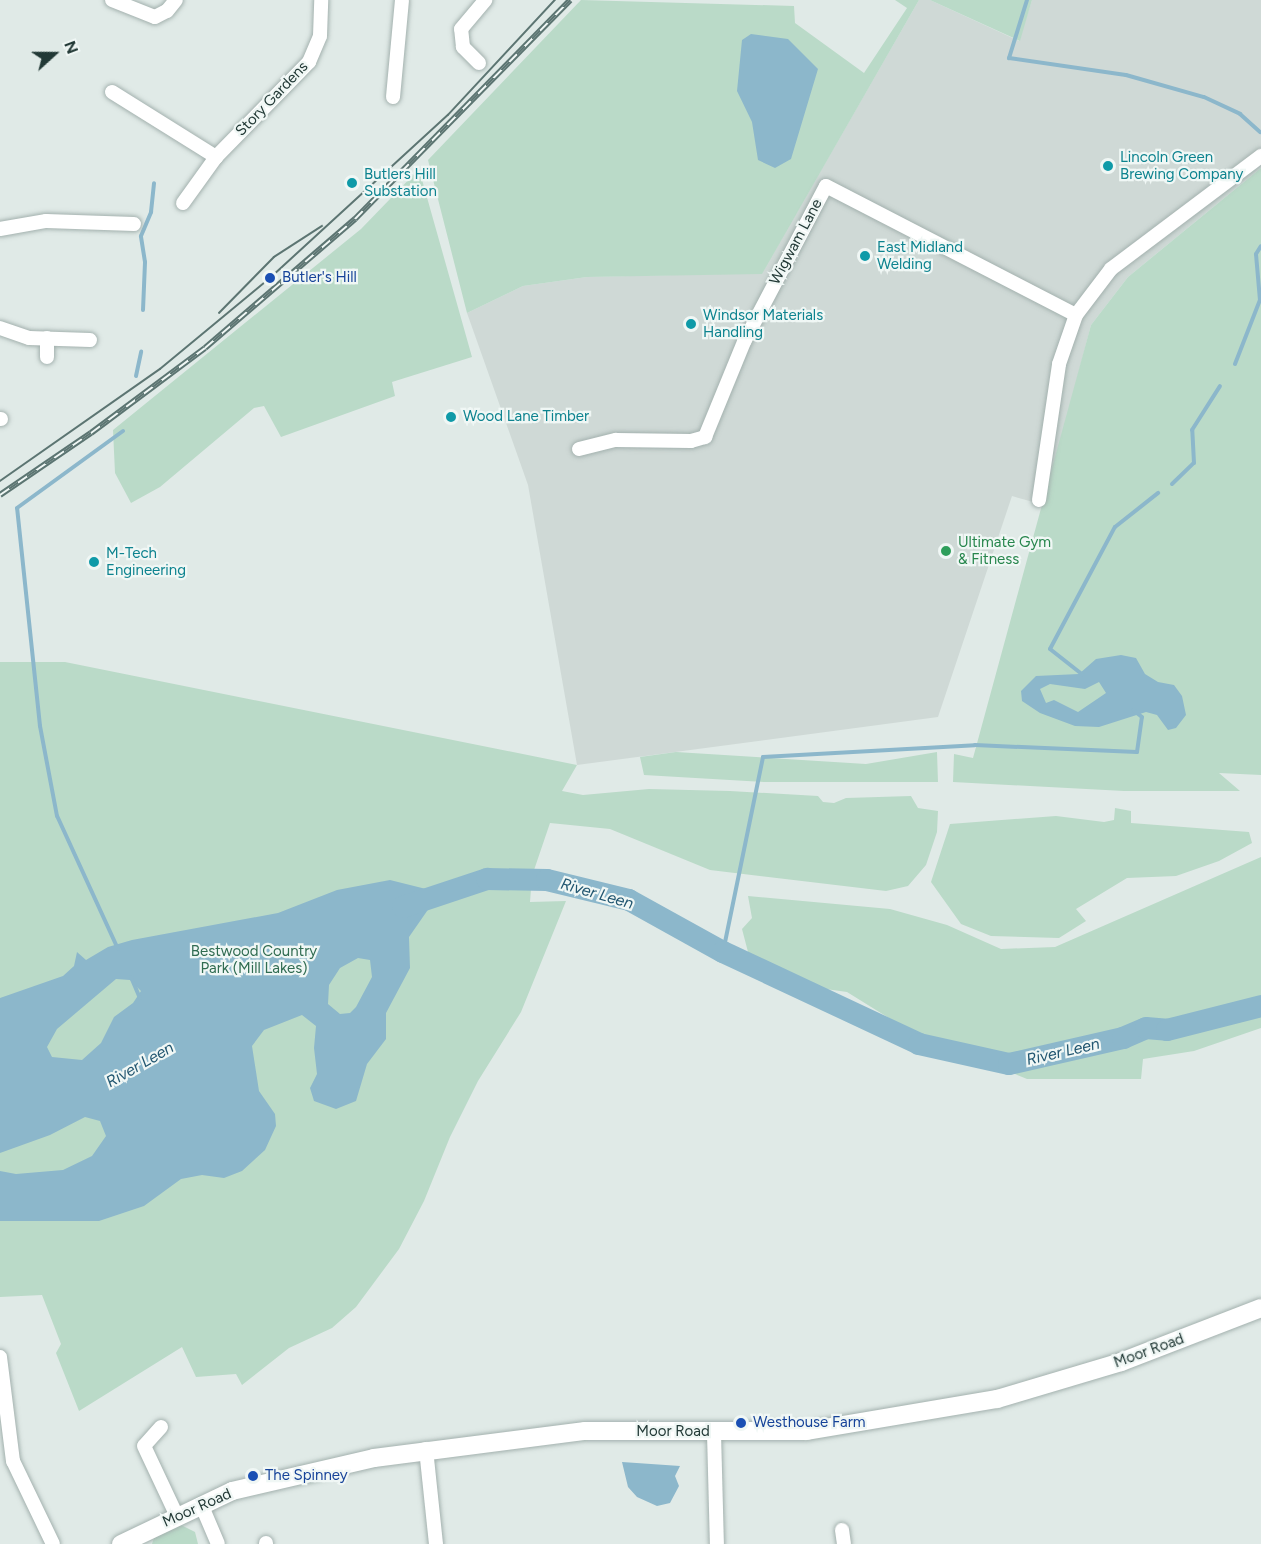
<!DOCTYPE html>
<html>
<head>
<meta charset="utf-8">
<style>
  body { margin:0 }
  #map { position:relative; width:1261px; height:1544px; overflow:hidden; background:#e0eae7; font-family:Figtree,sans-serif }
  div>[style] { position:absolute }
  .built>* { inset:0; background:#cfd9d6 }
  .green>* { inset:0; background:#badac8 }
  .water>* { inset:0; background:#8cb7cb }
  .stream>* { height:4px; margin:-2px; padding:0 2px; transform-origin:2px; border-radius:2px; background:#8cb7cb }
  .river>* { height:22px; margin:-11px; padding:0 11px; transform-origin:11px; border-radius:11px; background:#8cb7cb }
  .roads { filter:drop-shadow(0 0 2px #a3b1ae) drop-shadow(0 0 2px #a3b1ae) }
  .minor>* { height:14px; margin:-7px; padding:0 7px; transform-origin:7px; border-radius:7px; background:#fff }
  .secondary>* { height:18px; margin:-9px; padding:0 9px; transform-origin:9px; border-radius:9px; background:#fff }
  .tram>* { height:1.5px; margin:-0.75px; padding:0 0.75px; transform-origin:0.75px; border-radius:0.75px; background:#5c7572 }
  .rail>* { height:6px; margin-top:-3px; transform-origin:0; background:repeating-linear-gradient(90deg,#f0f7f5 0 11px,#5c7572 0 22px); box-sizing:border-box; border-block:2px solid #5c7572 }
  .dots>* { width:16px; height:16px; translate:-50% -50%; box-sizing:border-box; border:3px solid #f0f7f5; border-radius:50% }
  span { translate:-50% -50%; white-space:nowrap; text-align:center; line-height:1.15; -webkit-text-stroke:4.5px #f0f7f5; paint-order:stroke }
  .street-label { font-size:15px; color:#223936 }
  .culture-label { font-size:15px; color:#0d838f }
  .left { translate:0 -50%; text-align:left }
  .transit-label { font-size:15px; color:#164399 }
  .leisure-label { font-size:15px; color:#27864d }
  .park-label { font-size:15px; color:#306c51 }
  .water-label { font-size:16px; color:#215670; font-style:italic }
  .north { position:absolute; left:24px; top:24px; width:60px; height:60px; -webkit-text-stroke:4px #f0f7f5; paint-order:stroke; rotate:69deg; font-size:16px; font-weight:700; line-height:24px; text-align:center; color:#223936 }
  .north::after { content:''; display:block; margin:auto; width:21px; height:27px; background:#223936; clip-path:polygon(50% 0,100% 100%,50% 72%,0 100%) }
</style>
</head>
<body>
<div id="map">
  <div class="built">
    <i style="clip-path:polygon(919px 0,930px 0,1019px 41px,1032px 0,1261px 0,1261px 168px,1128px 277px,1091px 325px,1044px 505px,1012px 496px,938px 717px,577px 765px,528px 485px,467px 313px,523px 286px,587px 277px,762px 273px)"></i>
  </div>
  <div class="green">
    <i style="clip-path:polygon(581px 0,794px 6px,795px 23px,864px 73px,907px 8px,895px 0,919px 0,762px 274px,587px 277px,523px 286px,467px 313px,428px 160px)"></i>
    <i style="clip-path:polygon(930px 0,1032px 0,1020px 41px)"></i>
    <i style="clip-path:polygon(1261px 168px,1261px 775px,1219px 773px,1240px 791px,1124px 791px,953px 782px,954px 754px,973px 758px,1091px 325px,1128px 277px)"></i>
    <i style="clip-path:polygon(419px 169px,472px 357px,392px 382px,395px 396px,281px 437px,264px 406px,254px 408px,160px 487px,131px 503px,115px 473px,113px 430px,361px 229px)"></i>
    <i style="clip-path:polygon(0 662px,65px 662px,577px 765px,562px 791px,583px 795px,649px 789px,730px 791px,818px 796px,823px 802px,834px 803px,846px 798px,911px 796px,918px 808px,938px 811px,937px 832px,926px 865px,908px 886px,886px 891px,710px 870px,610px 829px,550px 823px,532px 876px,530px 902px,566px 901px,521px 1012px,478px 1081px,450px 1137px,424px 1201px,399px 1249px,356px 1307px,332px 1328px,289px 1348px,242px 1385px,236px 1374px,196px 1377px,182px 1347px,79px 1411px,56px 1353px,61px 1344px,42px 1295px,0 1297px)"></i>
    <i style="clip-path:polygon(676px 752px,866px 764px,937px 752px,938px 782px,764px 782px,644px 775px,640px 757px)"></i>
    <i style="clip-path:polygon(1115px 808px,1131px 811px,1131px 823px,1249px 832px,1252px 843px,1219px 861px,1176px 876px,1127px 878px,1076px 909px,1086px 921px,1059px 938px,991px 936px,961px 924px,931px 882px,950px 824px,1056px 816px,1104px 822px,1114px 820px)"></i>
    <i style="clip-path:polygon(1261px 857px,1261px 1028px,1194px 1051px,1143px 1059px,1141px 1079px,1027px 1079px,905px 1028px,847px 992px,755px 979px,770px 967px,748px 952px,742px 929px,752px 918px,748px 896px,890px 909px,947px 925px,1001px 949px,1055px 947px)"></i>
    <i style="clip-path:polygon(181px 1525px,195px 1532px,198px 1544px,152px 1544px,154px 1538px)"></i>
  </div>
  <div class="water">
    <i style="clip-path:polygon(751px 34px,788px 39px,818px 69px,791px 159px,775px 168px,758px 160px,752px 122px,737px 91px,742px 40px)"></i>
    <i style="clip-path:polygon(evenodd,1121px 655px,1136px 658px,1145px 674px,1158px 682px,1174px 685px,1182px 696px,1186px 715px,1176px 728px,1168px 730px,1157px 715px,1146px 712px,1099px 727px,1075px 726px,1040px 713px,1022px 701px,1021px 691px,1036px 676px,1079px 674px,1096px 659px,1121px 655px,1099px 682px,1106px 693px,1078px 712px,1054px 700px,1046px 703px,1040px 689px,1050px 684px,1085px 689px,1099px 682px)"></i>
    <i style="clip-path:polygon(evenodd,390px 880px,430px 890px,434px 901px,409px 937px,410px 968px,386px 1013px,386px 1039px,367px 1064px,356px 1101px,336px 1109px,314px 1101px,310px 1088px,317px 1074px,314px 1048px,316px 1026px,302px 1015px,264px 1030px,252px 1046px,259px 1091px,275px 1114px,276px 1126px,265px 1150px,242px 1171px,224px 1178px,202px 1175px,181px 1179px,144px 1206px,99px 1221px,0 1221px,0 1171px,16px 1174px,63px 1170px,92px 1156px,106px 1136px,100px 1121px,85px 1117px,50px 1135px,0 1153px,0 998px,63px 976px,74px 966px,77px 952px,86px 960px,108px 947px,132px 940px,278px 913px,337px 890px,390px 880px,358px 958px,370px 960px,372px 977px,356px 1007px,350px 1013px,340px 1014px,328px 1004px,329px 985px,340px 968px,358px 958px,390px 880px,116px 979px,130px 980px,141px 991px,133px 1003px,114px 1017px,101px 1043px,82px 1060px,52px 1057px,47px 1047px,57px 1029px,116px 979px)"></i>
    <i style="clip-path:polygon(622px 1462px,680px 1466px,675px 1476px,679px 1486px,670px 1503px,657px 1506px,637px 1497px,628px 1487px)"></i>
  </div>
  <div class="stream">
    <i style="left:1027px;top:0;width:61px;rotate:107.2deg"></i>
    <i style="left:1009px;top:58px;width:118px;rotate:8.3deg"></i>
    <i style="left:1126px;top:75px;width:81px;rotate:15.8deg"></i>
    <i style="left:1204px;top:97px;width:40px;rotate:25deg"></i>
    <i style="left:1240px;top:114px;width:27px;rotate:42deg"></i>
    <i style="left:143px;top:310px;width:48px;rotate:-87.6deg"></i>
    <i style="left:145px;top:262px;width:26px;rotate:-99deg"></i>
    <i style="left:141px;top:236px;width:26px;rotate:-67deg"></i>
    <i style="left:151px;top:212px;width:29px;rotate:-84deg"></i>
    <i style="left:1235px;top:364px;width:69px;rotate:-68.7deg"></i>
    <i style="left:1260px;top:300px;width:46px;rotate:-95deg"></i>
    <i style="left:1256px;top:254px;width:9px;rotate:-58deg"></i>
    <i style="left:136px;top:376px;width:25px;rotate:-78deg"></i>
    <i style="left:1172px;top:484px;width:30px;rotate:-44deg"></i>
    <i style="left:1194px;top:463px;width:33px;rotate:-93deg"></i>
    <i style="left:1192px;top:430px;width:52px;rotate:-57.5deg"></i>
    <i style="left:1083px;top:675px;width:42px;rotate:-141.8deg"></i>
    <i style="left:1050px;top:649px;width:138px;rotate:-62deg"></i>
    <i style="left:1115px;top:527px;width:55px;rotate:-38.3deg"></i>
    <i style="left:118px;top:949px;width:146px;rotate:-114.6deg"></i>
    <i style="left:57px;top:816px;width:92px;rotate:-100.7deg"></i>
    <i style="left:40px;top:726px;width:219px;rotate:-96deg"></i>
    <i style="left:17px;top:508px;width:131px;rotate:-36deg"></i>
    <i style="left:723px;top:952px;width:199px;rotate:-78.4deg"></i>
    <i style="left:763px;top:757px;width:212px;rotate:-3.2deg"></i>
    <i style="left:975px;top:745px;width:162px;rotate:2.5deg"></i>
    <i style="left:1137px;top:752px;width:35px;rotate:-82deg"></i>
    <i style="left:1142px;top:717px;width:11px;rotate:-142deg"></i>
    <i style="left:131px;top:977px;width:23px;rotate:67deg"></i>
  </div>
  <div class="river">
    <i style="left:403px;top:907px;width:89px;rotate:-18.4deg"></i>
    <i style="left:487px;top:879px;width:60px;rotate:1deg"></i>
    <i style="left:547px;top:880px;width:84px;rotate:13.7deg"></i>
    <i style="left:629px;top:900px;width:107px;rotate:29deg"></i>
    <i style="left:723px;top:952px;width:217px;rotate:25.1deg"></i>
    <i style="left:919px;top:1044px;width:92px;rotate:12.5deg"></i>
    <i style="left:1009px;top:1064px;width:117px;rotate:-12.8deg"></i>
    <i style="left:1123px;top:1038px;width:25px;rotate:-23deg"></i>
    <i style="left:1146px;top:1028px;width:21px;rotate:5deg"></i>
    <i style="left:1167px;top:1030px;width:97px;rotate:-14.3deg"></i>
  </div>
  <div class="roads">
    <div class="minor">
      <i style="left:112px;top:0;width:46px;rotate:21.6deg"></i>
      <i style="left:155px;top:17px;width:13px;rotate:-27deg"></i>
      <i style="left:167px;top:11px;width:14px;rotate:-51deg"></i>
      <i style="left:479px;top:63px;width:23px;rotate:-135deg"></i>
      <i style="left:463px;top:47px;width:18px;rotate:-96deg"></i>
      <i style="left:461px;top:29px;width:38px;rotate:-50deg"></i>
      <i style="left:112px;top:92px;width:123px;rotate:32deg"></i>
      <i style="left:393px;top:97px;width:97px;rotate:-84.7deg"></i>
      <i style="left:183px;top:203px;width:57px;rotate:-54.3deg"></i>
      <i style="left:216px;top:157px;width:133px;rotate:-45.6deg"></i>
      <i style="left:309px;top:62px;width:28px;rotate:-67deg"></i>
      <i style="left:320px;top:36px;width:36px;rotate:-88deg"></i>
      <i style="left:0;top:229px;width:47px;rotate:-9.9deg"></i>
      <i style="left:46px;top:221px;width:88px;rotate:2deg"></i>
      <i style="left:0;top:328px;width:31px;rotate:19deg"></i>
      <i style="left:29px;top:338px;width:61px;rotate:1.9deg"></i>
      <i style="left:47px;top:357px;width:19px;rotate:-90deg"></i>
      <i style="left:0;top:419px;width:1px"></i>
      <i style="left:579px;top:449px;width:38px;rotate:-14deg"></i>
      <i style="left:616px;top:440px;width:75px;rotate:0.8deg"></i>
      <i style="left:691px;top:441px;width:15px;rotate:-16deg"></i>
      <i style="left:705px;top:437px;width:103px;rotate:-67.7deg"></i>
      <i style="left:744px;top:342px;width:176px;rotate:-62.3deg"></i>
      <i style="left:826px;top:186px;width:281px;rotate:27.3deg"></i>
      <i style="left:1039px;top:500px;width:137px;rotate:-81.6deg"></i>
      <i style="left:1059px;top:364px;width:52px;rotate:-70.9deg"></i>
      <i style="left:1076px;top:315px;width:58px;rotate:-52.7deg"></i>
      <i style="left:1111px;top:269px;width:188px;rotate:-37deg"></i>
      <i style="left:0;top:1357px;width:105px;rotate:82.9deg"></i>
      <i style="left:13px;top:1461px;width:92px;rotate:64.3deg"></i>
      <i style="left:161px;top:1427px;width:25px;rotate:132deg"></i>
      <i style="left:144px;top:1446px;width:77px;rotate:64.8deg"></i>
      <i style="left:714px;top:1433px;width:111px;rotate:88.5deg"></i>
      <i style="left:426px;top:1449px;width:96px;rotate:84deg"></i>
      <i style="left:201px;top:1504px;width:43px;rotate:67deg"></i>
      <i style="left:842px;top:1530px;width:14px;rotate:82deg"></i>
      <i style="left:266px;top:1543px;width:1px;rotate:90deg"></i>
    </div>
    <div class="secondary">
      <i style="left:121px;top:1544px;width:123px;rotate:-25.5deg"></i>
      <i style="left:232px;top:1491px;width:146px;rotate:-13.1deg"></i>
      <i style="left:374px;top:1458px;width:213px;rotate:-7.3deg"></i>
      <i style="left:585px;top:1431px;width:222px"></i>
      <i style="left:807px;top:1431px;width:193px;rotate:-9.6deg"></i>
      <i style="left:997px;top:1399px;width:129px;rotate:-16.6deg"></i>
      <i style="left:1121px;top:1362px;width:150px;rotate:-21.1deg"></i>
    </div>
  </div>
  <div class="tram">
    <i style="left:219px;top:313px;width:78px;rotate:-45.5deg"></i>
    <i style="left:274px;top:257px;width:57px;rotate:-32.9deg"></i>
    <i style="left:0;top:481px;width:195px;rotate:-35deg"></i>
    <i style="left:160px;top:369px;width:143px;rotate:-39.6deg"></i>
    <i style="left:270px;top:278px;width:241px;rotate:-42.5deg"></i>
    <i style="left:448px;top:115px;width:157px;rotate:-47.1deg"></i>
  </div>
  <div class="rail">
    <i style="left:0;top:495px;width:110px;rotate:-34.3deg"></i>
    <i style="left:91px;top:433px;width:142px;rotate:-36.7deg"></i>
    <i style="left:205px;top:348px;width:198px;rotate:-40.7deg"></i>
    <i style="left:355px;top:219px;width:307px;rotate:-45.5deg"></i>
  </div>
  <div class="dots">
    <i style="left:1108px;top:166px;background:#0f9aa8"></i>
    <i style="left:352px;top:183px;background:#0f9aa8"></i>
    <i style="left:865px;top:256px;background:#0f9aa8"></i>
    <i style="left:270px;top:278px;background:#1a4fb4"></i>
    <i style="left:691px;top:324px;background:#0f9aa8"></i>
    <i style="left:451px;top:417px;background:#0f9aa8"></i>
    <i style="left:946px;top:551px;background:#2e9e5b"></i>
    <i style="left:94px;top:562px;background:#0f9aa8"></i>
    <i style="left:741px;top:1423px;background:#1a4fb4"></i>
    <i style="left:253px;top:1476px;background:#1a4fb4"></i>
  </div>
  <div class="street-label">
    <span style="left:272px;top:99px;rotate:-46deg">Story Gardens</span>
    <span style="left:796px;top:242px;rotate:-62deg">Wigwam Lane</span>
    <span style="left:1149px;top:1351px;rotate:-20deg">Moor Road</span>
    <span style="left:673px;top:1432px">Moor Road</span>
    <span style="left:197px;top:1508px;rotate:-24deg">Moor Road</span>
  </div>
  <div class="culture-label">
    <span class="left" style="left:1120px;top:166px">Lincoln Green<br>Brewing Company</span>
    <span class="left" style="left:364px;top:183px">Butlers Hill<br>Substation</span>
    <span class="left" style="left:877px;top:256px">East Midland<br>Welding</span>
    <span class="left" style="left:703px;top:324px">Windsor Materials<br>Handling</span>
    <span class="left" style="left:463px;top:417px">Wood Lane Timber</span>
    <span class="left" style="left:106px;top:562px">M-Tech<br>Engineering</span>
  </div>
  <div class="transit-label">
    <span class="left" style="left:282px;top:278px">Butler's Hill</span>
    <span class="left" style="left:753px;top:1423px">Westhouse Farm</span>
    <span class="left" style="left:265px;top:1476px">The Spinney</span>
  </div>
  <div class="leisure-label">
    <span class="left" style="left:958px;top:551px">Ultimate Gym<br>&amp; Fitness</span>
  </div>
  <div class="park-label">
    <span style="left:254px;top:960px">Bestwood Country<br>Park (Mill Lakes)</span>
  </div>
  <div class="water-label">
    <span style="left:597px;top:894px;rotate:16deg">River Leen</span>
    <span style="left:1063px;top:1052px;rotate:-13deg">River Leen</span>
    <span style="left:140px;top:1065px;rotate:-30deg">River Leen</span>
  </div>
  <div class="north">N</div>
</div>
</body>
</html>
